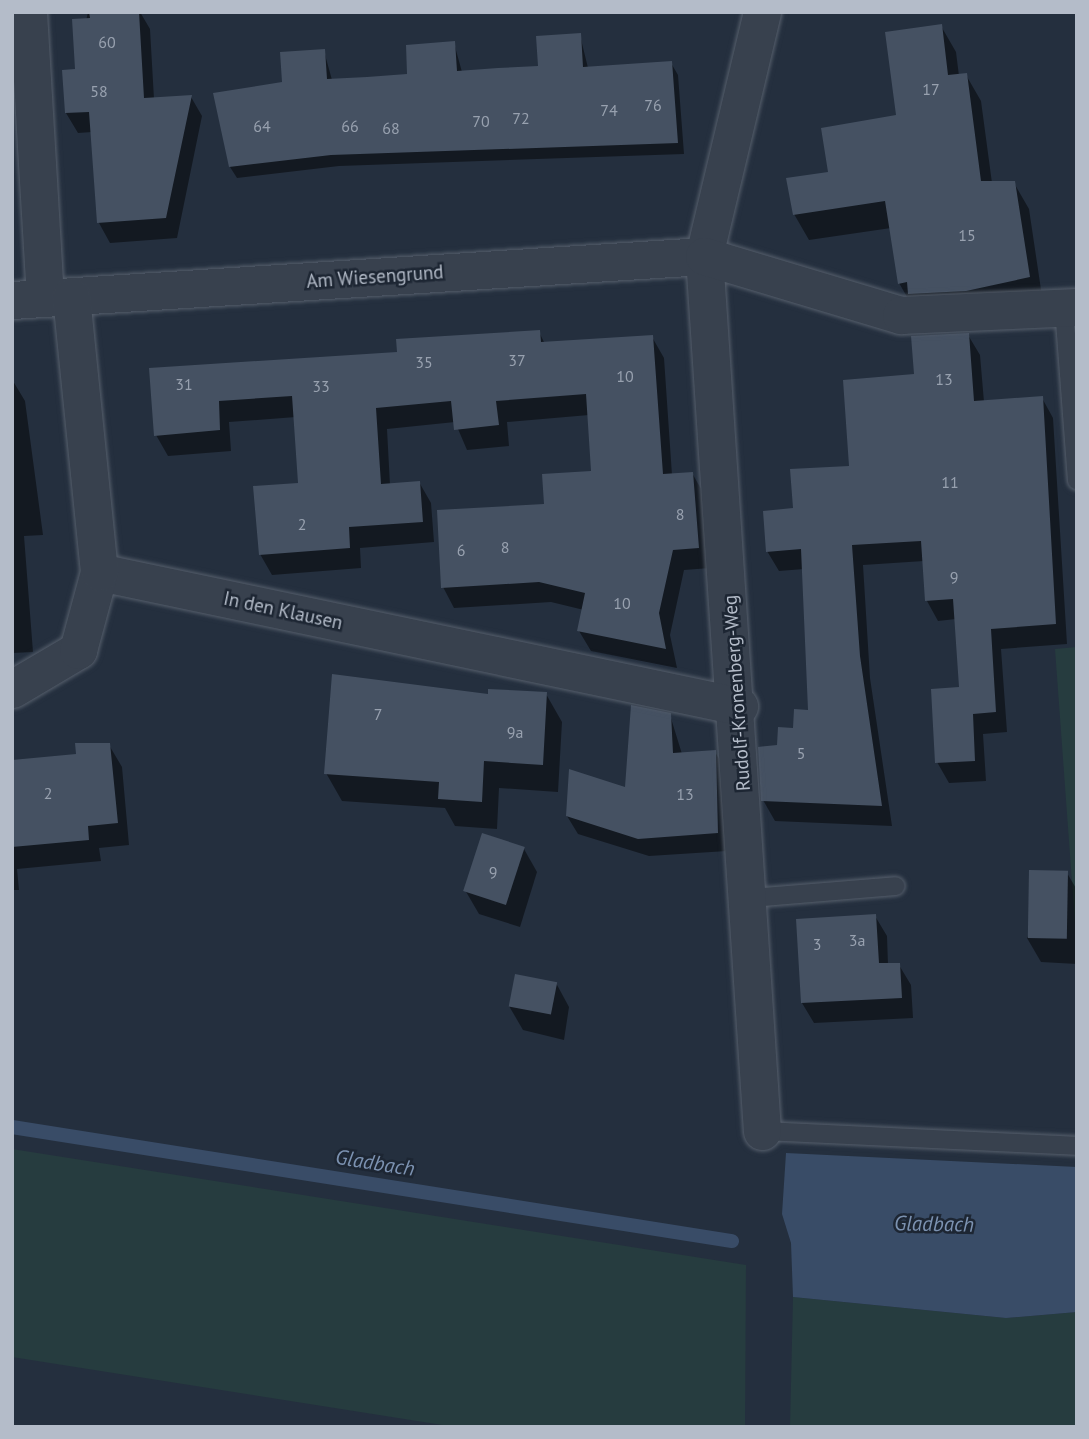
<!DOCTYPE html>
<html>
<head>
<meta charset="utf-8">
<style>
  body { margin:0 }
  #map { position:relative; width:1089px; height:1439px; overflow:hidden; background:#242f3e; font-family:"PT Sans",sans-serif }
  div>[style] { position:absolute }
  .green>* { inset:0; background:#263c3f }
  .water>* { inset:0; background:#394c67 }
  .shadow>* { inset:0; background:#0007 }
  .stream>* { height:14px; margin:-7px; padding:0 7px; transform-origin:7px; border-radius:7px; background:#394c67 }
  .building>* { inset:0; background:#455162; transform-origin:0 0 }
  .roads { filter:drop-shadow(0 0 2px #565f6c) drop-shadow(0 0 2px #565f6c) }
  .service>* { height:18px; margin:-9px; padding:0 9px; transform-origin:9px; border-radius:9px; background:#38414e }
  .minor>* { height:37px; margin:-18.5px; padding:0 18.5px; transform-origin:18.5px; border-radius:18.5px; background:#38414e }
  span { translate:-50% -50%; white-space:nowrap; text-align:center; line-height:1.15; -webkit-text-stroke:5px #1d2633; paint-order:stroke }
  .number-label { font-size:16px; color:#98a1af }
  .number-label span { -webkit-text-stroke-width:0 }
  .street-label { font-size:19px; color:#b4bcc9 }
  .water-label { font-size:21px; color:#7c92b1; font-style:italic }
  .frame { position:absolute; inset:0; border:14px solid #b4bcc9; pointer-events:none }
</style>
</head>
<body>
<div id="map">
  <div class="green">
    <i style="clip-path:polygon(1077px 647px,1077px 951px,1055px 649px)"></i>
    <i style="clip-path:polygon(12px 1149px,746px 1265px,745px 1427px,455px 1427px,12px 1357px)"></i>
    <i style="clip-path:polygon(793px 1297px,1006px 1318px,1077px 1312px,1077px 1427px,790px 1427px)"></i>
  </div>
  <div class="water">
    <i style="clip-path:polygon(786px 1153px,1077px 1167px,1077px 1312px,1006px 1318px,793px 1297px,791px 1243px,782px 1214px)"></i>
  </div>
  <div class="shadow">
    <i style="clip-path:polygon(88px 12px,140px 12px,150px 29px,154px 99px,191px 97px,202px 116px,177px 238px,110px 243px,99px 223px,92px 132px,78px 133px,66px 113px)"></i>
    <i style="clip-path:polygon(941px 26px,956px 52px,959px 76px,966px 75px,981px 101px,992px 183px,1014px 183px,1029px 209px,1043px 303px,914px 309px,899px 283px,891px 228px,809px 240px,794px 214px,830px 173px,898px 117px)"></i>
    <i style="clip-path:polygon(580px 35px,588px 68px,671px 63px,678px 75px,684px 154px,339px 166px,237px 178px,230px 167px,284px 83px,324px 51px,332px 80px,409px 75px,454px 43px,462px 72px,540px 67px)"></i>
    <i style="clip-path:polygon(539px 332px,545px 344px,652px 337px,664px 358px,672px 475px,692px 473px,704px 494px,710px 568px,684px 570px,670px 635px,677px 668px,591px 651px,579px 631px,584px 610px,551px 602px,454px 608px,443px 587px,593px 473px,589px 415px,507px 422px,509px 446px,467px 450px,455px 422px,387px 429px,390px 485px,419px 482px,431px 503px,434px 542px,360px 548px,361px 568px,272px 575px,260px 554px,300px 484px,296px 417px,229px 422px,231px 451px,168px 456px,156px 435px,151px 369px,399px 353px)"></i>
    <i style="clip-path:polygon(968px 335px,980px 355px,984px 402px,1042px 398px,1053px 418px,1067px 644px,1001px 649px,1007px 732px,983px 734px,986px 781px,949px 783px,937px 762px,961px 689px,956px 619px,938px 621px,927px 601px,924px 561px,863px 565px,870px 678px,892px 826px,775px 821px,763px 800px,779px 747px,809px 711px,804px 569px,779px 571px,767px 551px,795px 510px,851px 467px,916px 376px)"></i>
    <i style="clip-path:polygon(13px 381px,25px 401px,43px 535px,24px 536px,33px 652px,12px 653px)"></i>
    <i style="clip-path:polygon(546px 694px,562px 722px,558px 792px,499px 788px,497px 829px,455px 826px,445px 808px,342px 801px,326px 773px,490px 696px)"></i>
    <i style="clip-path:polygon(670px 715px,682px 754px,715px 752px,725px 769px,727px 851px,649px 856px,578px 834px,567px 816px,627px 790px)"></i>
    <i style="clip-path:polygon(109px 745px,122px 767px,129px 845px,99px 848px,101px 861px,17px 869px,19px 890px,12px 890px,12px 761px,78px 756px)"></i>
    <i style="clip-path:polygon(524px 849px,537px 872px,520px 927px,479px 914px,465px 890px)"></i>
    <i style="clip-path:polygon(1067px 873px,1077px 890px,1077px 964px,1041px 962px,1027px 938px)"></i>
    <i style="clip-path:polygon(875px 916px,887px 936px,888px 965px,899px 965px,911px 985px,913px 1018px,814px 1023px,802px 1003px,798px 921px)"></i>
    <i style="clip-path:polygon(556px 983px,569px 1007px,564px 1040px,523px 1030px,509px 1006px)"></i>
  </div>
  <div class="stream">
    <i style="left:12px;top:1127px;width:729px;rotate:9deg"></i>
  </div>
  <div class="building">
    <i style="clip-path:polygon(89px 12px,139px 12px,144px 98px,192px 95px,166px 218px,97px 223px,89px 112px,65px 113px,62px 70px,75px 69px,72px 19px,90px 18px)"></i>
    <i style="clip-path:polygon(942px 24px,948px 75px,967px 73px,981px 181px,1015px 181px,1030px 277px,966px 291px,908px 294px,907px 282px,898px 284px,885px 201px,793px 215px,786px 178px,828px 172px,821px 128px,896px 115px,885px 32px)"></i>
    <i style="clip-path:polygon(581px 33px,583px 67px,672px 61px,678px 143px,331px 155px,229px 167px,213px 93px,282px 82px,280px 52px,325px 49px,327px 79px,367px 77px,407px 74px,406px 45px,455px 41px,457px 71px,498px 68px,538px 66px,536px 36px)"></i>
    <i style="clip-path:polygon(540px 330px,541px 342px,653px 335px,663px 474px,693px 472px,699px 548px,673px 550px,659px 613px,666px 649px,577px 631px,585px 593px,539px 582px,441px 588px,437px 510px,544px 504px,542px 474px,591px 471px,586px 394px,496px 401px,499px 425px,454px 430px,451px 401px,376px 408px,381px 484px,420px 481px,423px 522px,349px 527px,350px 548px,259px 555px,253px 486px,298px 483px,292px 396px,219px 401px,220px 430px,154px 436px,149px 368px,397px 352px,396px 339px)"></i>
    <i style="clip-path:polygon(969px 333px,974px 401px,1043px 396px,1056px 624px,991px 629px,996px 712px,973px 714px,975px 761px,935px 763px,931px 689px,959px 687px,953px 599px,925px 601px,921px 541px,852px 545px,860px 656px,882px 806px,761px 801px,758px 747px,777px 745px,778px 727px,793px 728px,794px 709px,808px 710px,801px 549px,766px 552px,763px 511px,793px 508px,790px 469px,849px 466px,843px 380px,914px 374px,911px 336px)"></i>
    <i style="clip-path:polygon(332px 674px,488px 694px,488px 689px,547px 692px,543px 765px,484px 761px,482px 802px,438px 799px,439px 782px,324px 774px)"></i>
    <i style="clip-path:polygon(631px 705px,671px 713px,673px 753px,716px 750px,718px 833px,638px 839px,566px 816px,569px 769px,625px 787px)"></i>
    <i style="clip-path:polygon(75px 743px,110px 743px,118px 823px,88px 826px,89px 840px,12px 847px,12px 760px,76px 754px)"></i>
    <i style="left:482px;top:833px;width:45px;height:61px;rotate:18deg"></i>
    <i style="left:1029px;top:870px;width:39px;height:68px;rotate:1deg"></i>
    <i style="clip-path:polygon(876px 914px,879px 963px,900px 963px,902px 998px,801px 1003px,796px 919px)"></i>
    <i style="left:515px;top:974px;width:43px;height:33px;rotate:11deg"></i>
  </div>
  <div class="roads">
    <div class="service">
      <i style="left:1064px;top:308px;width:173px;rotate:85.7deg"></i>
      <i style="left:751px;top:898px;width:145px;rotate:-4.7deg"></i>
      <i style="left:762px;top:1131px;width:315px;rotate:2.7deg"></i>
    </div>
    <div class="minor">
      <i style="left:28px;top:12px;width:286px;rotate:86.6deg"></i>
      <i style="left:762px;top:12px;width:251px;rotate:103.4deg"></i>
      <i style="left:704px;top:256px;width:877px;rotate:86.21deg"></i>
      <i style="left:12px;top:300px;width:693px;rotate:-3.64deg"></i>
      <i style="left:704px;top:256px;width:206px;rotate:16.7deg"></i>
      <i style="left:901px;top:315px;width:176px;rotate:-2.6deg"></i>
      <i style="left:99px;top:572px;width:654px;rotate:11.83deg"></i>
      <i style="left:12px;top:689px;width:77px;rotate:-30.6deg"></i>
      <i style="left:78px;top:650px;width:81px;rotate:-74.9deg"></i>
      <i style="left:99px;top:572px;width:277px;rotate:-95.8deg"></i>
    </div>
  </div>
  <div class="number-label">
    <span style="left:107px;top:42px">60</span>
    <span style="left:931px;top:89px">17</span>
    <span style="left:99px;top:91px">58</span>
    <span style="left:653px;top:105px">76</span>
    <span style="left:609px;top:110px">74</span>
    <span style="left:521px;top:118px">72</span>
    <span style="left:481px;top:121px">70</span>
    <span style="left:262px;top:126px">64</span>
    <span style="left:350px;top:126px">66</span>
    <span style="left:391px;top:128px">68</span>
    <span style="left:967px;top:235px">15</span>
    <span style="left:517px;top:360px">37</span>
    <span style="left:424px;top:362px">35</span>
    <span style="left:625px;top:376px">10</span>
    <span style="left:944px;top:379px">13</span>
    <span style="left:184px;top:384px">31</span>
    <span style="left:321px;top:386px">33</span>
    <span style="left:950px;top:482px">11</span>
    <span style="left:680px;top:514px">8</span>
    <span style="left:302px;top:524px">2</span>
    <span style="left:505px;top:547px">8</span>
    <span style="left:461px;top:550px">6</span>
    <span style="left:954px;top:577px">9</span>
    <span style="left:622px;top:603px">10</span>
    <span style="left:378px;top:714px">7</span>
    <span style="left:515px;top:732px">9a</span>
    <span style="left:801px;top:753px">5</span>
    <span style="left:48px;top:793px">2</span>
    <span style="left:685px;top:794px">13</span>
    <span style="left:493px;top:872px">9</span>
    <span style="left:857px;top:940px">3a</span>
    <span style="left:817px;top:944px">3</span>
  </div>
  <div class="street-label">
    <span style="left:375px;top:277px;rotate:-4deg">Am Wiesengrund</span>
    <span style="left:283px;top:611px;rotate:12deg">In den Klausen</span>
    <span style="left:737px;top:693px;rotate:-94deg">Rudolf-Kronenberg-Weg</span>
  </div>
  <div class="water-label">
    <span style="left:375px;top:1163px;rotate:9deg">Gladbach</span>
    <span style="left:934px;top:1224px;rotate:1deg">Gladbach</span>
  </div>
  <div class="frame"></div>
</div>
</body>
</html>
